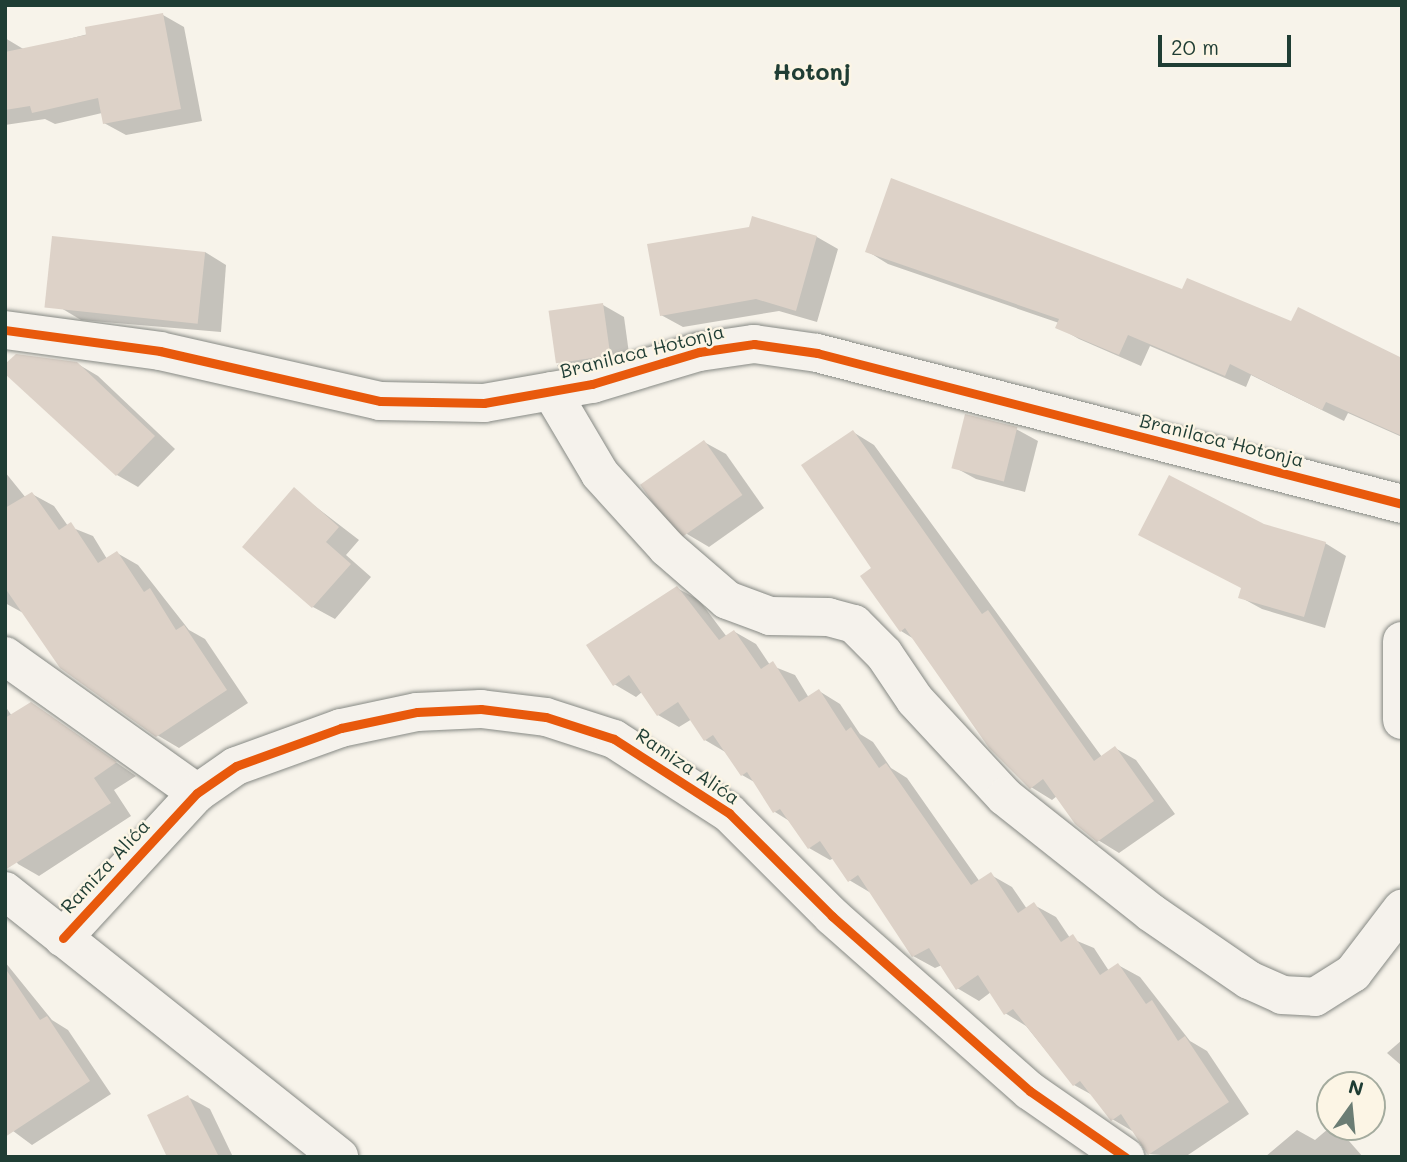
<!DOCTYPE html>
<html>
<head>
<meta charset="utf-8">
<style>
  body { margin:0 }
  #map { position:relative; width:1407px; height:1162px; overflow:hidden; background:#f7f3ea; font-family:Mali,sans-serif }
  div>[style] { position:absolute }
  .shadow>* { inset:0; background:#0003 }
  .building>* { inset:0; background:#ddd2c8; transform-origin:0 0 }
  .roads { filter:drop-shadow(0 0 2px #868984) drop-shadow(0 0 2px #868984) }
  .minor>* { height:38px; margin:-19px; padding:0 19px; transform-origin:19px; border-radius:19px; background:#f5f2ec }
  .cycleway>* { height:9px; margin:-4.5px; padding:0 4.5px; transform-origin:4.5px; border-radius:4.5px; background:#e8590c }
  span { translate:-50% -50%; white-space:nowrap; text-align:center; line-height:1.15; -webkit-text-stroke:5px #fcf5e5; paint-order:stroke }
  .street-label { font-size:19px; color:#1f3d34 }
  .quarter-label { font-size:23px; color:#1f3d34; font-weight:700 }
  .frame { position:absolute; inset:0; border:7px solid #1f3d34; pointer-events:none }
  .north { position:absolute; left:1316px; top:1071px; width:70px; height:70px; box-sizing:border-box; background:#fcf5e5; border:2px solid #a4ab9e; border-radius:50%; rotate:15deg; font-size:19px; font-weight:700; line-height:28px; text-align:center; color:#1f3d34 }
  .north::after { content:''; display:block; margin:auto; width:24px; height:32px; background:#6b7d74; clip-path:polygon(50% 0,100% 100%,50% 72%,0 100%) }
  .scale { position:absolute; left:1158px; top:35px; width:133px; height:32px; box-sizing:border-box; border:4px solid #1f3d34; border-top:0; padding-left:9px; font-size:21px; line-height:24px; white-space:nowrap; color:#1f3d34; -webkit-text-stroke:5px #fcf5e5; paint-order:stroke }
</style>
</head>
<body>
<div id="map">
  <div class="shadow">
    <i style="clip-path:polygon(163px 15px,184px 27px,202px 121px,126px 135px,104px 123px,102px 113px,55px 124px,45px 119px,5px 125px,5px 38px,25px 50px)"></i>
    <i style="clip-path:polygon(753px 219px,817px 237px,838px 249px,817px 322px,779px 311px,683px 327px,661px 315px,750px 229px)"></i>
    <i style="clip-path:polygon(867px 251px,1183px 291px,1399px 359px,1402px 352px,1402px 437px,1348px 413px,1344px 421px,1251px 375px,1246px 387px,1150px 346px,1141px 366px,1079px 339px,1058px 327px,1059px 323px,888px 264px)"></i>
    <i style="clip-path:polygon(205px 252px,226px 265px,221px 332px,81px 320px,61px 308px)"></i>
    <i style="clip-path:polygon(603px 305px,624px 317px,631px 368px,578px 379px,557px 366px)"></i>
    <i style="clip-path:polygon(76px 363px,98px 376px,175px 449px,138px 487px,117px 475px,5px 372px)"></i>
    <i style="clip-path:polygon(1016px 429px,1038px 441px,1025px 492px,976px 479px,954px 467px)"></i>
    <i style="clip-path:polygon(853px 432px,874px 445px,1102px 757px,1115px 748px,1136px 760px,1175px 814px,1119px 853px,1098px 840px,1057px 796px,1052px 800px,1031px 787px,914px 639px,901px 631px,874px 569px)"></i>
    <i style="clip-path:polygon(704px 442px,726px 454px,764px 508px,709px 547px,687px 534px)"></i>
    <i style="clip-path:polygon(5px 472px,26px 498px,32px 494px,54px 506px,68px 526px,93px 536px,107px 559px,117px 553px,138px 565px,189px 630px,205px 639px,248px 703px,179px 748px,157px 735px,25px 614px,5px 603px)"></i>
    <i style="clip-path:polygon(294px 490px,359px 540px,346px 555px,371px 577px,335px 619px,313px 607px)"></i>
    <i style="clip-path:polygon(1263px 525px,1325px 543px,1346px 556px,1325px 628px,1262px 609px,1240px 597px)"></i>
    <i style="clip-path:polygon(677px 588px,699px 600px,727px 637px,735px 632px,756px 644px,770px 665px,795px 675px,809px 698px,819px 691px,840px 704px,860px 734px,873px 742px,891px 768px,907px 778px,980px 882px,991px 875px,1012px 887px,1027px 909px,1034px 905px,1056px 917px,1070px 938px,1094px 948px,1109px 971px,1118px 965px,1140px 977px,1190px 1041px,1207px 1051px,1249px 1114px,1185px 1157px,1149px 1154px,1134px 1132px,1112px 1119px,1094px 1096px,1074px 1085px,1026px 1026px,1005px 1013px,991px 992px,979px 1001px,957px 988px,942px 965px,935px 968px,913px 956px,871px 893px,849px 880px,834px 858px,830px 860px,809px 848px,791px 822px,775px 812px,756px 783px,742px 775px,727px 753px,705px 740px,692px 719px,679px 727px,658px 715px,642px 692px,636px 697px,614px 684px)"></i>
    <i style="clip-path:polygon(31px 704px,136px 776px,114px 790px,131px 816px,39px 876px,18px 864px,5px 845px,5px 706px,12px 716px)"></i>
    <i style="clip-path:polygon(5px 962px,52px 1020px,68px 1030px,111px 1094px,32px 1145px,5px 1125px)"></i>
    <i style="clip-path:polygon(1402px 1040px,1402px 1066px,1387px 1053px)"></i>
    <i style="clip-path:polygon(188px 1097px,210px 1109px,233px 1157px,169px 1157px)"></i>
    <i style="clip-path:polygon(1328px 1129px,1349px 1141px,1363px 1157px,1265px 1157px,1297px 1130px,1315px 1140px)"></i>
  </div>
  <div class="building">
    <i style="clip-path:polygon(163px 13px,181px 109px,103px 124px,98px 98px,32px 113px,30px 106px,5px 110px,5px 52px,86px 35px,85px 27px)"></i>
    <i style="clip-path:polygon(891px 178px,1182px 289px,1187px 278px,1291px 321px,1298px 307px,1402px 358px,1402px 436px,1326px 402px,1322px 410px,1230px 364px,1225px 376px,1128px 335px,1119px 355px,1055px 328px,1059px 319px,865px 252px)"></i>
    <i style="clip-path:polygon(752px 216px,817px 236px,796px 311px,756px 299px,660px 316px,647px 244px,749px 227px)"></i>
    <i style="left:52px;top:236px;width:154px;height:72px;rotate:6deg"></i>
    <i style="left:603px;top:303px;width:53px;height:55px;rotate:82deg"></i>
    <i style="clip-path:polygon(16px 354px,77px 362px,155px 436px,116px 476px,5px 374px,5px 364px)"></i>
    <i style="left:965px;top:414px;width:54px;height:56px;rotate:14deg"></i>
    <i style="clip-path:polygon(853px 430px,982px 614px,988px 610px,1094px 761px,1115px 746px,1154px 801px,1097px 842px,1075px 824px,1043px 779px,1030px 789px,989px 748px,905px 628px,900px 632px,860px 576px,871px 568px,801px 465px)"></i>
    <i style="left:704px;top:440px;width:67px;height:78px;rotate:55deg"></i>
    <i style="clip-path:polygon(1169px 475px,1264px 524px,1326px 542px,1304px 617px,1238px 598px,1241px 588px,1138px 535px)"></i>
    <i style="clip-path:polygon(294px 487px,339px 527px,326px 542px,351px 564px,312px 608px,242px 547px)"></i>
    <i style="clip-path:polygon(32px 492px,59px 530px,71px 522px,98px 563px,117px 551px,144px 592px,150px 588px,176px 630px,184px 625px,227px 690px,156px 737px,60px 668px,5px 588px,5px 508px)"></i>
    <i style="clip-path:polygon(677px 586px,719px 640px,734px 630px,761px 669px,773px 661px,799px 702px,819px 689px,846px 731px,851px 727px,879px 768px,886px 763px,971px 885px,991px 872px,1018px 913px,1034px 902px,1061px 942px,1073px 934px,1100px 975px,1118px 963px,1146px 1004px,1152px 1000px,1178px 1041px,1185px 1036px,1229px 1102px,1148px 1155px,1121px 1114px,1111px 1121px,1080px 1081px,1073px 1086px,1013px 1009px,1004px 1015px,978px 975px,956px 990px,929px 948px,912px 957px,858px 875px,848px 882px,820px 841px,808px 849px,780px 809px,773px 813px,747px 772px,741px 776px,713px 735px,704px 741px,678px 702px,657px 716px,629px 675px,613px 686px,586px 645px)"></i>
    <i style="clip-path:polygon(31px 702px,117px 762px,94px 778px,111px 803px,5px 870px,5px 718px)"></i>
    <i style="clip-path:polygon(5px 968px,40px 1020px,47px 1016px,90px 1081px,5px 1137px)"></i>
    <i style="clip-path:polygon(188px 1095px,219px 1157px,167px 1157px,147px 1115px)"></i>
  </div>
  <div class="roads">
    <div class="minor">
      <i style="left:5px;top:330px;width:156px;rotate:7.7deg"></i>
      <i style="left:160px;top:351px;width:226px;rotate:12.8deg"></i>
      <i style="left:380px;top:401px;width:104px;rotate:1.1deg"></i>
      <i style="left:484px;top:403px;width:110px;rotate:-10deg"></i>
      <i style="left:592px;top:384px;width:112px;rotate:-16.7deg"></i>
      <i style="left:699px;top:352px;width:56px;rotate:-8.3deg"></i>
      <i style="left:754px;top:344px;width:64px;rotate:8.1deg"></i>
      <i style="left:817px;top:353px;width:604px;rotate:14.47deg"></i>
      <i style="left:551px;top:391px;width:96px;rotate:59.4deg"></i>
      <i style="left:600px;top:474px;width:100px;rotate:47.8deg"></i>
      <i style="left:667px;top:548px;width:79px;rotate:40.9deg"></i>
      <i style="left:727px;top:600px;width:46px;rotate:20.4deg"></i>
      <i style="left:770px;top:616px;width:58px;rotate:1deg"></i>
      <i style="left:828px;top:617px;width:27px;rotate:15deg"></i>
      <i style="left:854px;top:624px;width:42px;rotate:45deg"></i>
      <i style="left:884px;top:654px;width:55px;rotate:56deg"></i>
      <i style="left:915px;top:700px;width:132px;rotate:47.1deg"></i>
      <i style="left:1005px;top:797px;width:185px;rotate:38.4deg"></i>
      <i style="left:1150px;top:912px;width:120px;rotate:34.5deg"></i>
      <i style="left:1249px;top:980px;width:36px;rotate:24deg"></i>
      <i style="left:1282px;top:995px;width:33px;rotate:3deg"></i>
      <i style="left:1315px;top:997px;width:45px;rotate:-32.3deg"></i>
      <i style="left:1353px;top:973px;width:81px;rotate:-52.6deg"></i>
      <i style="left:1402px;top:641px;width:79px;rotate:90deg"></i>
      <i style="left:5px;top:656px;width:236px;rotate:35.5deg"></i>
      <i style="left:5px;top:891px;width:427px;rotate:38.5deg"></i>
      <i style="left:63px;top:938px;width:197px;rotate:-47.3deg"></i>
      <i style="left:197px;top:793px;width:47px;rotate:-34.7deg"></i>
      <i style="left:236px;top:766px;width:112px;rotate:-19.9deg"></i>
      <i style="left:341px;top:728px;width:78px;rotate:-11.9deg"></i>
      <i style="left:417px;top:712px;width:64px;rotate:-2.7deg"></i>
      <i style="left:481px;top:709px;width:65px;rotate:7deg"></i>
      <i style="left:546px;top:717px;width:71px;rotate:17.9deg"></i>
      <i style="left:614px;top:739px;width:137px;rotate:32.8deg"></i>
      <i style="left:729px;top:813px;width:146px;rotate:45deg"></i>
      <i style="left:832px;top:916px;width:264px;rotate:41.5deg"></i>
      <i style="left:1030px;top:1091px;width:116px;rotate:34.8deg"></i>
    </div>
  </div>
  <div class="cycleway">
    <i style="left:5px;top:330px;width:156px;rotate:7.7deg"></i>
    <i style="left:160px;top:351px;width:226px;rotate:12.8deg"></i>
    <i style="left:380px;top:401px;width:104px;rotate:1.1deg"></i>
    <i style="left:484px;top:403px;width:110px;rotate:-10deg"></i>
    <i style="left:592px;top:384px;width:112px;rotate:-16.7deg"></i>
    <i style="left:699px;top:352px;width:56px;rotate:-8.3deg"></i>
    <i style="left:754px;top:344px;width:64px;rotate:8.1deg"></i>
    <i style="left:817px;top:353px;width:604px;rotate:14.47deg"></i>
    <i style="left:63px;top:938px;width:197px;rotate:-47.3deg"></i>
    <i style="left:197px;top:793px;width:47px;rotate:-34.7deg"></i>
    <i style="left:236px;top:766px;width:112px;rotate:-19.9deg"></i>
    <i style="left:341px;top:728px;width:78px;rotate:-11.9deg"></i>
    <i style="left:417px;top:712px;width:64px;rotate:-2.7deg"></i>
    <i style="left:481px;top:709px;width:65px;rotate:7deg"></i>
    <i style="left:546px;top:717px;width:71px;rotate:17.9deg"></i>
    <i style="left:614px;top:739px;width:137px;rotate:32.8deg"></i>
    <i style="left:729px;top:813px;width:146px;rotate:45deg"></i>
    <i style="left:832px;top:916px;width:264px;rotate:41.5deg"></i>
    <i style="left:1030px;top:1091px;width:116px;rotate:34.8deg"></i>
  </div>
  <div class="street-label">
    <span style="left:642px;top:351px;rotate:-14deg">Branilaca Hotonja</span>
    <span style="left:1222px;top:440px;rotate:14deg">Branilaca Hotonja</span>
    <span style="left:688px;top:766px;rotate:34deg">Ramiza Alića</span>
    <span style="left:105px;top:866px;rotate:-47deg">Ramiza Alića</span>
  </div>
  <div class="quarter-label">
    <span style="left:812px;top:71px">Hotonj</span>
  </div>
  <div class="frame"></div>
  <div class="north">N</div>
  <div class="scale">20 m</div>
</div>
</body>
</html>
